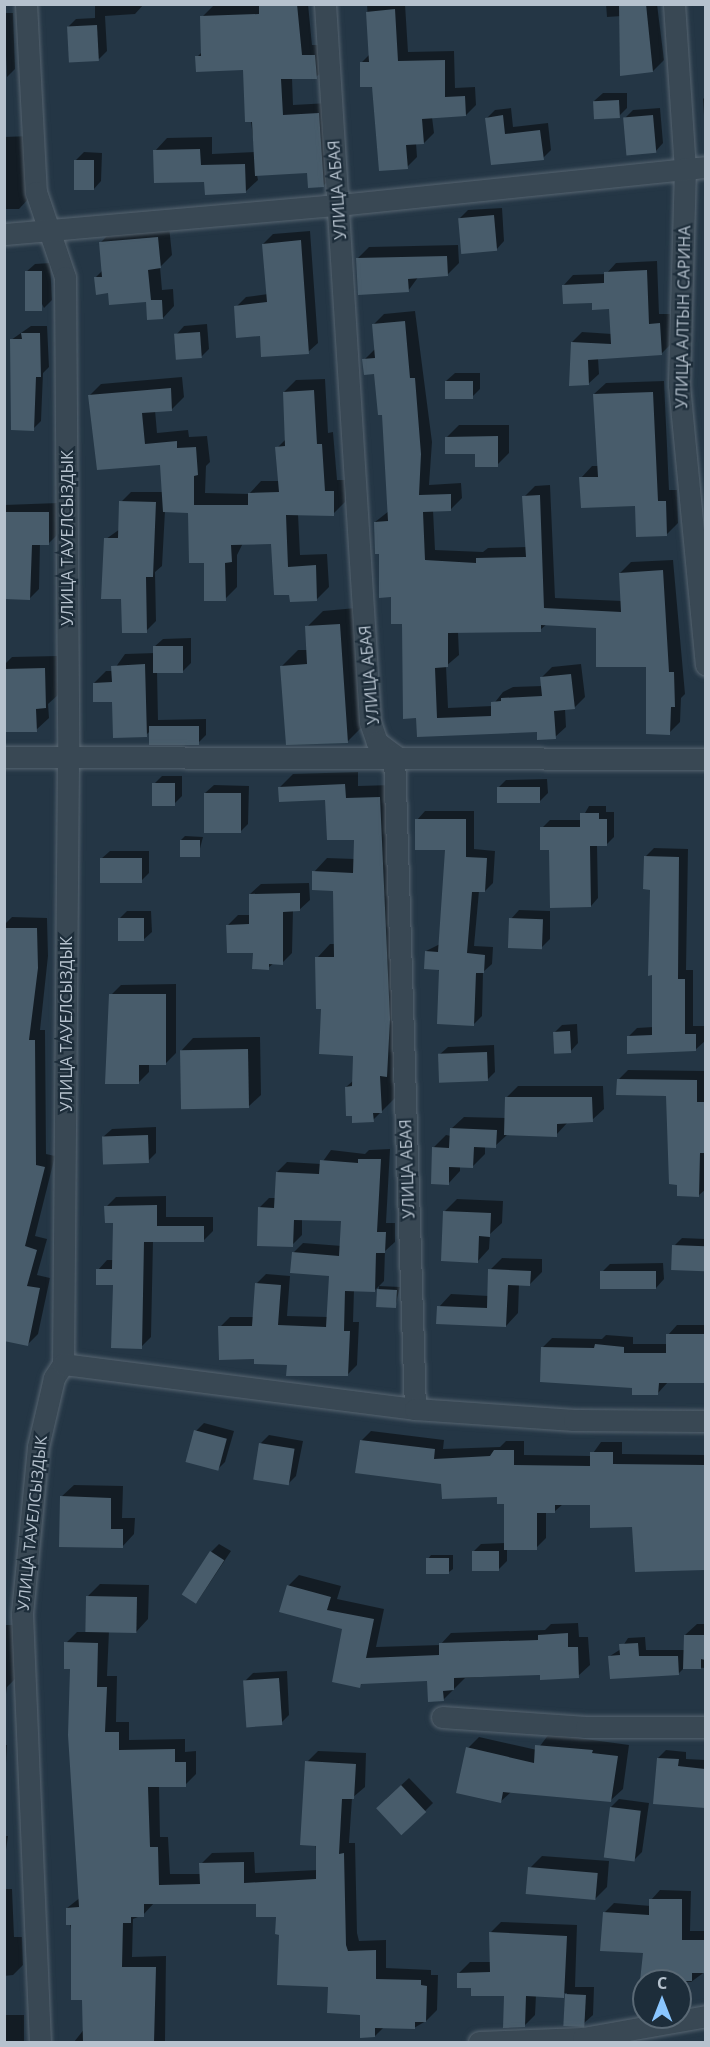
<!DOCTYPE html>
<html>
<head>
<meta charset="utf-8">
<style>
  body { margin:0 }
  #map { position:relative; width:710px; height:2047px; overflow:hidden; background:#243645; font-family:"Open Sans",sans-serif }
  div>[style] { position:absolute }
  .shadow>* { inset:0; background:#0007; transform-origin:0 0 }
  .building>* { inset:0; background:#485c6b; transform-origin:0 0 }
  .roads { filter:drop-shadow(0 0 2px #576571) drop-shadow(0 0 2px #576571) }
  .street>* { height:21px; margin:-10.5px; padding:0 10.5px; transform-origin:10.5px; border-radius:10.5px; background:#394854 }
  span { translate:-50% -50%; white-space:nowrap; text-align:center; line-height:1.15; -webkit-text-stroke:4.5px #1d2d3a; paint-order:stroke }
  .street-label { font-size:16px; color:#b6c2ce }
  .frame { position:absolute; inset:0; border:6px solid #b6c2ce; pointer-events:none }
  .north { position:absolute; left:632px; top:1969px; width:60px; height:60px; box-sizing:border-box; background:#1d2d3a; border:2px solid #5a6975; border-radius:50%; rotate:0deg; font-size:16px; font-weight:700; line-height:24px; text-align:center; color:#b6c2ce }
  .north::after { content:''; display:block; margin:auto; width:21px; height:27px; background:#8ac6ff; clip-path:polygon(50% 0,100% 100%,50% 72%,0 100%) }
</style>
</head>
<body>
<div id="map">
  <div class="shadow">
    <i style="clip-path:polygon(95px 4px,144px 4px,135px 14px,105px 16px,107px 51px,99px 59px,68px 27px,76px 19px,95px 18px)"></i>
    <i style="clip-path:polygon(215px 4px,308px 4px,312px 45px,326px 45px,327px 67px,316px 77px,292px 78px,293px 105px,329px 103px,334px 175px,323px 186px,309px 171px,257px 175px,258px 180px,245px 192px,206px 181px,155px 151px,167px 138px,212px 137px,212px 154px,255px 152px,244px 68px,197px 57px,203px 51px,202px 17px)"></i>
    <i style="clip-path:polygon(367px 4px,405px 4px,408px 52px,454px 51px,455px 88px,475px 87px,476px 105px,466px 115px,432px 117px,434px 133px,424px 143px,416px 143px,417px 157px,407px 167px,361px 63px,370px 54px)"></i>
    <i style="clip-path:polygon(606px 4px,657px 4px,664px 60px,653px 71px,621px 74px,622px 16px,607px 17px)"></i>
    <i style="clip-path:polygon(4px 13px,13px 13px,15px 69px,7px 77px)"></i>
    <i style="clip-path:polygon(603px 93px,627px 93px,627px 108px,619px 116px,594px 101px)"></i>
    <i style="clip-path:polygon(706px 96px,706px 115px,704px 115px,703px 99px)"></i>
    <i style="clip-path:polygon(511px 108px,513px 127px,548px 123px,551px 150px,543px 158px,493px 163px,487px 118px,495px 110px)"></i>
    <i style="clip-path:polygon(660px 108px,663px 143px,655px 152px,625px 118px,633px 110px)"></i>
    <i style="clip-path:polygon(30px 136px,31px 196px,19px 209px,4px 209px,4px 137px)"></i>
    <i style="clip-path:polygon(84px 152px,102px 153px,101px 181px,93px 190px,76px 160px)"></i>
    <i style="clip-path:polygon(502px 208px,504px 241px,496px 250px,460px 218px,468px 210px)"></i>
    <i style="clip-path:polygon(169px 226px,172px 255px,160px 267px,162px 290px,173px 289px,174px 306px,163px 318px,148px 300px,95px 278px,103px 270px,100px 243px,112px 231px)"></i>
    <i style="clip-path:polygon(310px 231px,318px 343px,308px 352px,261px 335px,236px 307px,246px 297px,268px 294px,263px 244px,273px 234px)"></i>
    <i style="clip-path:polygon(458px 245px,459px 263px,448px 274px,419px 276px,408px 291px,358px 258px,369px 247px)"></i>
    <i style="clip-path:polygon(657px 261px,659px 314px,670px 314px,671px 344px,661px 354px,598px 358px,599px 374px,588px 384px,572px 342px,582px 332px,612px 334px,611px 307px,563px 286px,573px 275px,606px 274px,616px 263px)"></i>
    <i style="clip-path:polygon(50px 263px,52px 300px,44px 308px,26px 272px,35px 264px)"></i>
    <i style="clip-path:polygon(415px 311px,432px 442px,429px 485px,461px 483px,462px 498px,451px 509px,433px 510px,435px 550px,483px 552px,488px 548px,527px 547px,524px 497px,535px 486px,550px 485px,555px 598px,622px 601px,620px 573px,631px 562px,673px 560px,685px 694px,681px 698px,680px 722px,669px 733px,647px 665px,597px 627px,547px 624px,540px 630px,458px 632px,459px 655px,446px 666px,448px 708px,492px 706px,503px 692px,513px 687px,542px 686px,541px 678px,552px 667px,581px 664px,585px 697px,574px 708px,565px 709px,566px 727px,555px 737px,538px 730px,417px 717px,404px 623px,392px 596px,375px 522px,389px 511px,384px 414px,376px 372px,364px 360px,376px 348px,373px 325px,384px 314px)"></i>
    <i style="clip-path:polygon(207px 324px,209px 349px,201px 357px,176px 335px,184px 326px)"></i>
    <i style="clip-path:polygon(31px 326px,47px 326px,49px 367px,43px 373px,41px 421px,33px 429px,11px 340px)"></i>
    <i style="clip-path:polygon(455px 373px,480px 373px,480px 389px,472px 397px,446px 381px)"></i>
    <i style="clip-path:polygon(182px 377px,184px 397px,172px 409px,155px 410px,157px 433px,188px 430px,189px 437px,207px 436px,210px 462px,206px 466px,205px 493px,249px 494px,261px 481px,279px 481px,277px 448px,287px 438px,284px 392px,296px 380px,325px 379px,328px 433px,333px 432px,337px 480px,346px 480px,345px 502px,333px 514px,298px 514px,300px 555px,327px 554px,329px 587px,317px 599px,291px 600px,272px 542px,243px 543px,237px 555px,237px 587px,225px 599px,205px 562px,189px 511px,165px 511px,162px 566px,155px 572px,156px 621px,146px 631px,123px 598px,106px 539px,120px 529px,121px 502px,131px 492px,163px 492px,161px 464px,89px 396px,101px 384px)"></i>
    <i style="clip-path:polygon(664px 381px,669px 490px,677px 490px,678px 523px,667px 534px,637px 505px,581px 478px,592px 466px,599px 466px,594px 394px,606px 383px)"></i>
    <i style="clip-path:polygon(459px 425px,509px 425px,509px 453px,497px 465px,446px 438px)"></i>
    <i style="clip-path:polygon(58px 503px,58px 534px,49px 543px,40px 543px,39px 589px,30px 598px,4px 596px,4px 505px)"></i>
    <i style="clip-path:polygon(356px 608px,364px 725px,348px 741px,282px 666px,298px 650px,308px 650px,307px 627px,323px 611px)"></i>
    <i style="clip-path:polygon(191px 638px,191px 663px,183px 671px,157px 671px,158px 720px,206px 719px,206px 735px,198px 743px,151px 730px,146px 735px,94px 683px,106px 671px,113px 671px,125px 654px,155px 653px,154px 647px,163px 639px)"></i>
    <i style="clip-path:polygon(57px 656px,58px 695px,48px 704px,49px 718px,36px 730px,4px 731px,4px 665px,12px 657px)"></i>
    <i style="clip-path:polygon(358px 772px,358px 786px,392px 785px,400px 1062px,393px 1068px,395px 1098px,373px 1120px,346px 1087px,354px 1080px,355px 1054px,322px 1007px,317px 958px,330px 944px,335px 944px,335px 890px,314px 872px,327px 858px,355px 859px,355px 838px,327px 799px,280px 787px,293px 774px)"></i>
    <i style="clip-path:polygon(162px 776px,182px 776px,182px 796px,174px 804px,154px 784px)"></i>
    <i style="clip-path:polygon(547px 779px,548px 793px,540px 801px,498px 788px,506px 780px)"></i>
    <i style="clip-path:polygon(214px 785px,249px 786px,248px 824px,240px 832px,205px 793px)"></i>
    <i style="clip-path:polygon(589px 806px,606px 806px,606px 812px,614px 812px,614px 837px,606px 845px,597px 845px,598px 898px,591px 906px,550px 849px,542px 828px,550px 820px,581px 820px)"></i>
    <i style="clip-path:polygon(425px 811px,474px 811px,474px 849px,495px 851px,493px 883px,485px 891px,479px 891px,474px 946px,493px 947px,492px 964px,483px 972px,482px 1016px,474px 1024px,426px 951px,440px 944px,447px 848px,417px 820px)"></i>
    <i style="clip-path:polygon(185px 836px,203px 837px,198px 856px,181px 840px)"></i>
    <i style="clip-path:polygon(654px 848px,688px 849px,686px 970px,693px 970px,693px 1026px,704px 1026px,705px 1041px,695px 1050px,628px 1037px,637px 1028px,653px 1027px,652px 888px,645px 857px)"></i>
    <i style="clip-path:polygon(110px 851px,149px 851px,149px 873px,141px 881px,101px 859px)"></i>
    <i style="clip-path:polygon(309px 883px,310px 900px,299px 910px,293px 910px,292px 953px,282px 963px,274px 963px,268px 968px,228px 925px,238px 915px,251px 915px,250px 894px,261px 884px)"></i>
    <i style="clip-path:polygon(519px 910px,550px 911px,550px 939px,542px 947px,511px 919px)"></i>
    <i style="clip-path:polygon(127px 911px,151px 911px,152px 932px,143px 940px,119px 919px)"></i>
    <i style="clip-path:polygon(12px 917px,47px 918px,48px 956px,40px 1030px,45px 1030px,46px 1154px,55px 1156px,35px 1236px,47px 1239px,37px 1275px,50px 1278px,38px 1334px,27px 1345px,4px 978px,4px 925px)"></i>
    <i style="clip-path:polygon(176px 984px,176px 1053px,166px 1063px,149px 1064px,149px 1072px,138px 1083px,111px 995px,121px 985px)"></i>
    <i style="clip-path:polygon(577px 1024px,578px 1043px,570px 1052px,554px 1033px,562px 1025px)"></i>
    <i style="clip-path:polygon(260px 1037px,261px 1095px,248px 1107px,181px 1051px,193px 1038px)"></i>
    <i style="clip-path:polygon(494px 1045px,495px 1072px,487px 1080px,439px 1055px,448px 1047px)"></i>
    <i style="clip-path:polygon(628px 1070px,706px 1071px,706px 1189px,699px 1195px,679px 1183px,668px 1094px,618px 1080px)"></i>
    <i style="clip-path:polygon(518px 1086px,603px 1086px,604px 1109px,592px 1120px,568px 1122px,556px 1135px,508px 1134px,495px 1146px,485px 1146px,485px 1154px,473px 1166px,460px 1166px,460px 1171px,448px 1184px,433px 1148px,446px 1135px,451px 1136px,451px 1129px,464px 1117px,506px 1118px,506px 1098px)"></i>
    <i style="clip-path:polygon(156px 1127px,156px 1153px,148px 1161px,103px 1137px,112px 1129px)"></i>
    <i style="clip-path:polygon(390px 1149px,386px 1223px,395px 1223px,395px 1242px,385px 1251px,384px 1281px,374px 1291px,354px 1290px,353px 1322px,359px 1322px,357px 1365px,347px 1375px,256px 1357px,220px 1327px,230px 1317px,254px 1317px,256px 1284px,266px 1274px,290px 1276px,287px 1316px,328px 1317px,330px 1275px,293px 1253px,303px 1243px,342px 1246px,343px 1219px,302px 1219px,302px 1235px,292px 1245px,259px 1208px,269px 1198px,276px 1198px,277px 1172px,287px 1162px,321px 1164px,331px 1150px,365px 1154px,369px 1150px)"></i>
    <i style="clip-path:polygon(166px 1196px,166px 1217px,213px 1217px,213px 1231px,203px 1241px,153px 1241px,151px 1337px,141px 1347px,114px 1284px,98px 1270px,107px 1260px,114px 1260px,114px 1222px,106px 1207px,116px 1197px)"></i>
    <i style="clip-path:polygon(457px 1199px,503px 1201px,502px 1223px,490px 1234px,489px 1249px,477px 1262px,445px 1211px)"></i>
    <i style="clip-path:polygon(682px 1238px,706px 1239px,706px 1270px,673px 1269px,674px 1246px)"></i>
    <i style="clip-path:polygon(502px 1258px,542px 1259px,542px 1272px,529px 1285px,519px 1284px,518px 1313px,506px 1326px,439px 1307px,451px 1294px,489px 1296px,490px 1270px)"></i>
    <i style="clip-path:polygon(663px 1263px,664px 1279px,656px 1288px,602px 1272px,610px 1264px)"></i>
    <i style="clip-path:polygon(379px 1286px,400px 1287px,395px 1307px,378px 1306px)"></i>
    <i style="clip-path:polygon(677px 1325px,706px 1325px,706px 1381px,668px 1382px,658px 1393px,542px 1348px,552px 1338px,602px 1339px,606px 1335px,633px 1337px,633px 1344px,668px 1344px,668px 1335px)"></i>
    <i style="clip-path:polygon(204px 1423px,234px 1431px,225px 1462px,217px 1470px,196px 1431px)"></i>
    <i style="clip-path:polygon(371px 1431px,444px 1440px,443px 1449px,500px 1447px,506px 1441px,524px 1441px,524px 1455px,591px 1456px,601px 1442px,622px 1442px,622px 1454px,706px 1455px,706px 1552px,636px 1558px,633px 1526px,592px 1504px,563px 1504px,554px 1512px,546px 1512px,546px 1538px,536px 1548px,507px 1549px,507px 1561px,499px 1569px,473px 1552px,481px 1544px,505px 1543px,505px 1503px,499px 1495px,443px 1483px,361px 1441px)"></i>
    <i style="clip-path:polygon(269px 1435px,303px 1441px,296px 1476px,288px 1484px,261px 1443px)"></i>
    <i style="clip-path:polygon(74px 1485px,123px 1486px,122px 1518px,135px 1518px,134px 1534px,122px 1547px,61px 1497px)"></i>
    <i style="clip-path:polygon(219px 1544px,231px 1551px,197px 1602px,211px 1552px)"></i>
    <i style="clip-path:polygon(4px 1545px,6px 1545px,4px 1619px)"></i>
    <i style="clip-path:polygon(431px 1555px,453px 1555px,453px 1569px,449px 1572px,428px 1559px)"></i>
    <i style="clip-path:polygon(299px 1575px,341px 1586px,337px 1599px,384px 1609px,376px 1647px,440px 1645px,451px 1633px,545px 1630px,551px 1624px,578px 1623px,579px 1637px,588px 1637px,590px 1665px,578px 1676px,541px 1673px,465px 1678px,443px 1700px,428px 1680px,363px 1682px,360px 1686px,344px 1628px,288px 1586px)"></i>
    <i style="clip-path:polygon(100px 1584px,149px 1585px,148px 1619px,136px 1632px,109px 1631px,107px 1676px,117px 1676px,116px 1722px,129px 1722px,129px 1740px,185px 1739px,185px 1752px,196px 1751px,196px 1774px,185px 1785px,159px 1786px,160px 1837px,168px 1837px,170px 1874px,201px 1874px,201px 1864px,212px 1853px,254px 1852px,255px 1873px,318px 1870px,307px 1762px,318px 1751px,366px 1753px,365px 1787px,352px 1798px,349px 1843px,355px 1843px,357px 1933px,359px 1941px,386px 1940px,386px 1968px,431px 1970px,431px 1975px,438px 1975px,437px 2010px,426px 2021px,414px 2028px,384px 2027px,375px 2036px,361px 2013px,281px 1933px,277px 1915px,257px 1902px,154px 1903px,143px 1915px,133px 1919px,132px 1957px,166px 1956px,165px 2042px,74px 2042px,85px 2028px,84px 1999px,67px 1908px,81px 1897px,71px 1668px,66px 1643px,77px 1632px,87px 1632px,88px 1596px)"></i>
    <i style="clip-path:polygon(697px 1624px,706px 1624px,706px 1668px,685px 1667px,678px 1674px,610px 1656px,621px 1649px,628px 1638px,645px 1637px,646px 1650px,685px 1650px,685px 1635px)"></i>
    <i style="clip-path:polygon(4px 1625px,15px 1625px,17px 1677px,7px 1687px,4px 1708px)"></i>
    <i style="clip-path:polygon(287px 1671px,289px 1715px,281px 1723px,245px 1681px,253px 1673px)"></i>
    <i style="clip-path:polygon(549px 1734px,629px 1745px,623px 1789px,611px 1800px,511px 1792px,500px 1802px,468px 1748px,479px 1737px,537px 1750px)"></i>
    <i style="clip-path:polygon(4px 1745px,7px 1745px,4px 1799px)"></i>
    <i style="clip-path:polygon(666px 1750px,686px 1752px,686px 1759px,706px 1760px,706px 1806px,654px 1803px,658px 1758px)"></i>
    <i style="clip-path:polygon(409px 1778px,433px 1803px,425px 1811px,386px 1799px)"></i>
    <i style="clip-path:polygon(619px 1799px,649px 1803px,642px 1852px,634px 1860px,611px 1807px)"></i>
    <i style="clip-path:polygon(4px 1836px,8px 1836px,4px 1863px)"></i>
    <i style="clip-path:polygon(542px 1856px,609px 1861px,607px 1887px,595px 1899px,530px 1868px)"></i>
    <i style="clip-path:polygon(4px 1889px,12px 1889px,14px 1937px,22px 1937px,23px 1965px,13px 1975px,4px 1976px)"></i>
    <i style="clip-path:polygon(660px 1890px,691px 1891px,690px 1931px,706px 1931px,706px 1971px,691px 1982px,644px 1981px,642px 1984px,644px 1952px,604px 1913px,614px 1903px,651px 1906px,651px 1900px)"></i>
    <i style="clip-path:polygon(501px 1922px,577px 1925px,575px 1987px,594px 1987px,593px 2015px,584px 2023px,565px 2024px,567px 1993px,536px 1995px,535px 2015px,524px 2026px,506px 1994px,472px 1987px,459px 1973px,470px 1962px,491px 1962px,490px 1933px)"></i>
    <i style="left:4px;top:2015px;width:20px;height:27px"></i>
  </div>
  <div class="building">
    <i style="clip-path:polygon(259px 4px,297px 4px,302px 55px,315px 55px,317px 79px,281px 79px,283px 115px,319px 113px,324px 187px,308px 188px,307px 173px,255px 176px,252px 122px,245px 122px,243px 70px,196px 72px,195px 56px,201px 56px,200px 16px,259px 14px)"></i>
    <i style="clip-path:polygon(619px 4px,646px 4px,653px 72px,620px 76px)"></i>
    <i style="clip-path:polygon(395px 9px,398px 61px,445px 60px,445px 97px,465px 96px,466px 116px,422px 119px,424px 144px,406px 145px,408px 169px,379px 171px,372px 87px,360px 87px,360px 62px,369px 62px,366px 12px)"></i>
    <i style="left:97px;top:25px;width:36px;height:30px;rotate:87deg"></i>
    <i style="left:619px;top:100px;width:18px;height:26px;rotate:87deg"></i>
    <i style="clip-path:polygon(503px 115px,505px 134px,540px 130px,544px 160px,491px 165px,485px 118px)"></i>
    <i style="left:653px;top:115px;width:38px;height:30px;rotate:85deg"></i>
    <i style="clip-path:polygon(200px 149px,201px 165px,245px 164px,246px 193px,205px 195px,204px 182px,154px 183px,153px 150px)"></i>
    <i style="left:74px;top:160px;width:20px;height:30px"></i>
    <i style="left:494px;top:215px;width:36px;height:36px;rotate:85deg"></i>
    <i style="clip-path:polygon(158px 237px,161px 268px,148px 270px,151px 300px,162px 300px,163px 319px,147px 320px,146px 302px,109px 305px,108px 293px,96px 295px,94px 277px,102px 277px,99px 242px)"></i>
    <i style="clip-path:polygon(301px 240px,309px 354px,261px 357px,260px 336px,236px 338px,234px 306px,267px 302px,262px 244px)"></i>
    <i style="clip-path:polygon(447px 256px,448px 276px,408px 279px,409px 292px,358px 295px,356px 258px)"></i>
    <i style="clip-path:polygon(647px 270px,649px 324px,660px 323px,662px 355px,588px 360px,589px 385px,569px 386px,571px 342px,611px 344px,609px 309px,592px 310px,592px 303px,563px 304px,562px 285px,604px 283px,604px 272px)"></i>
    <i style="left:25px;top:271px;width:17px;height:40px"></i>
    <i style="clip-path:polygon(405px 321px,410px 378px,415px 378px,421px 454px,419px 495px,451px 494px,451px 511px,423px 512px,425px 560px,476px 563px,476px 558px,526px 557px,522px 496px,540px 495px,544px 608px,621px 612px,619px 573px,663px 570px,669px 672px,674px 672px,675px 707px,671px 707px,670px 735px,646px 734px,646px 667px,596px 667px,596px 628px,541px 625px,541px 632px,448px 633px,448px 667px,435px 668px,437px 718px,491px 716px,491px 702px,501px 701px,501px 698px,542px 696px,540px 677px,571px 674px,575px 709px,554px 711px,556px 739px,537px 740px,537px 732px,417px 737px,416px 718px,403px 719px,402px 624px,391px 624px,391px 597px,379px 598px,379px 554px,375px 554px,374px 522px,388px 521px,382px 415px,378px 415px,374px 374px,364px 375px,362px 359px,375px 358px,372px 324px)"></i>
    <i style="left:200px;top:332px;width:26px;height:26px;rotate:86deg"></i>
    <i style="clip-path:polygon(21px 333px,40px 333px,41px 377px,36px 377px,34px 431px,11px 430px,10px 339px,22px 339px)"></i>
    <i style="left:445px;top:381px;width:28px;height:18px"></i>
    <i style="clip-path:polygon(171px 388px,172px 411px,142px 413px,145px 444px,177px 441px,177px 448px,196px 447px,198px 475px,194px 476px,194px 505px,248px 505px,248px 493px,279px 492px,275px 447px,285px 446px,283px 392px,314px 390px,317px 444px,322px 444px,325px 491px,334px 491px,334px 516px,286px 515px,288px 567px,316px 565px,317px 601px,290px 602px,289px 595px,274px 595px,271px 544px,231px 545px,232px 562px,225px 563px,226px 601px,204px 601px,204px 563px,189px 563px,188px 513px,163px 512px,160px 465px,97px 470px,88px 395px)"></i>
    <i style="clip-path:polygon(653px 392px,658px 501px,666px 501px,667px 536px,636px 537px,635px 506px,581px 508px,579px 477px,598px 477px,593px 394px)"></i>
    <i style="clip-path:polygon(498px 436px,498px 467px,475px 467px,475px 454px,445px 454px,445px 437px)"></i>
    <i style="clip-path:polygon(119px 501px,156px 502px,153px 577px,146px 577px,147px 633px,122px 633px,121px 599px,101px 599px,104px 538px,118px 538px)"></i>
    <i style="clip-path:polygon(4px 512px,49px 512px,49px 545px,32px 545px,30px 600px,4px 599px)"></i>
    <i style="clip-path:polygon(340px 624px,348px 743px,286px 745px,280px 666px,307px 664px,305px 626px)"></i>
    <i style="left:153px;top:646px;width:30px;height:27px"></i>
    <i style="clip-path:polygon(145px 664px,147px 737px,113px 738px,112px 702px,93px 702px,93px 683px,112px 682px,111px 666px)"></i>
    <i style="clip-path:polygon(45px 668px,46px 708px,36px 709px,37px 732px,4px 732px,4px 669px)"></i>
    <i style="left:199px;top:726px;width:19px;height:50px;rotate:90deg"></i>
    <i style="left:152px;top:783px;width:23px;height:23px"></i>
    <i style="clip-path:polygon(345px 784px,346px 798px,380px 797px,390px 1019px,387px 1077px,380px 1076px,382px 1113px,373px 1113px,374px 1122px,352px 1123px,352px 1116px,346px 1116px,345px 1087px,352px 1086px,353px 1056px,319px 1054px,321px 1009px,316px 1009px,315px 957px,334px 957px,333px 891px,312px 890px,312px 871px,353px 873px,354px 840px,327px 840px,325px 800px,279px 802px,278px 787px)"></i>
    <i style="left:540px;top:787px;width:16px;height:43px;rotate:90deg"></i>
    <i style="left:204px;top:793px;width:37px;height:40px"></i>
    <i style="clip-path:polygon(580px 813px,599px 813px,599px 819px,607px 819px,607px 846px,590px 846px,591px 907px,550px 908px,549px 850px,540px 850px,540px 827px,580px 827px)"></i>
    <i style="clip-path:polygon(415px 819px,466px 819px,466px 857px,487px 858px,485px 892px,472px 892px,467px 953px,485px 955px,484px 973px,476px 973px,474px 1026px,437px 1024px,439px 970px,424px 969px,425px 951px,438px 952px,445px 850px,415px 850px)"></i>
    <i style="left:180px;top:840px;width:20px;height:17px"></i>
    <i style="clip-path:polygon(644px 856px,679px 857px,678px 979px,685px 979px,685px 1034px,696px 1034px,696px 1051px,627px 1054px,627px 1036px,652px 1035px,652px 975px,648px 976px,650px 890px,643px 889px)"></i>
    <i style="left:100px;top:858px;width:42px;height:25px"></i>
    <i style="clip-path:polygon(300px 893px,300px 911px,283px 912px,283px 965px,269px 964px,269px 970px,252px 969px,253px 953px,227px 953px,226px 925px,249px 924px,249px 894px)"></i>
    <i style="left:144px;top:918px;width:23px;height:26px;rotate:90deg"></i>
    <i style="left:509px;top:918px;width:34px;height:30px;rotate:2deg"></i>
    <i style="clip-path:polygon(4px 928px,37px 928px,38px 968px,29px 1040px,35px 1040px,36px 1165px,45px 1167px,25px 1246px,37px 1250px,27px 1286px,40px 1288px,28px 1346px,4px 1341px)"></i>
    <i style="clip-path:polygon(109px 994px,166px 994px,166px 1065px,139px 1065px,139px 1084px,105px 1084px)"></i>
    <i style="left:570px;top:1031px;width:22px;height:17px;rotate:87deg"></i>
    <i style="left:248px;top:1049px;width:59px;height:68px;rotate:89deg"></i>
    <i style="left:487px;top:1052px;width:29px;height:49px;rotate:88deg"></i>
    <i style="clip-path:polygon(617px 1079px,697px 1080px,697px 1102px,705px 1102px,705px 1153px,700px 1153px,699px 1197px,677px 1196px,677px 1185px,669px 1184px,666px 1096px,616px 1095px)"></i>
    <i style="clip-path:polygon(505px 1097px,592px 1097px,593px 1122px,557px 1124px,557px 1137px,504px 1135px)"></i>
    <i style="clip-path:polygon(450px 1128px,497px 1130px,496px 1148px,474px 1147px,473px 1168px,449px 1167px,449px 1185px,431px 1184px,432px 1147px,449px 1148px)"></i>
    <i style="left:148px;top:1135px;width:28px;height:46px;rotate:88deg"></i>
    <i style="clip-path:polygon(358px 1159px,381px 1159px,377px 1232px,386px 1232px,385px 1253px,376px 1253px,375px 1292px,345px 1291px,344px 1331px,350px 1331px,348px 1376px,286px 1376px,287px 1365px,254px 1364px,254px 1359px,219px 1360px,218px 1326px,252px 1326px,255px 1283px,281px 1285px,278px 1325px,326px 1327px,329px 1276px,290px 1273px,292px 1252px,339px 1256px,341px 1221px,294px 1220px,293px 1247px,257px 1246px,258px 1207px,274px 1208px,276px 1172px,319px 1174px,320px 1160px,358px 1163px)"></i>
    <i style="clip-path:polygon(157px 1205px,157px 1226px,204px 1226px,204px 1242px,144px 1242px,142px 1349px,111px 1348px,113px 1285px,96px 1285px,96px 1269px,112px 1269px,113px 1223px,105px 1223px,104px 1206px)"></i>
    <i style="clip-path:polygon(443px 1211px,491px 1213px,490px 1237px,479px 1236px,478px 1263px,441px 1261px)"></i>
    <i style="left:672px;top:1245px;width:33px;height:25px;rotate:2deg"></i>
    <i style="clip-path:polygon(488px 1269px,531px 1271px,530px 1286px,508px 1285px,506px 1327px,436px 1324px,437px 1306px,487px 1308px)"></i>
    <i style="left:656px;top:1271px;width:18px;height:56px;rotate:90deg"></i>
    <i style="left:377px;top:1289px;width:20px;height:18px;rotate:3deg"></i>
    <i style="clip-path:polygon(666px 1334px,705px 1334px,705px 1383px,659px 1383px,658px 1395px,632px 1395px,632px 1388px,540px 1382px,541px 1347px,594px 1348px,595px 1344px,624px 1347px,624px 1353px,666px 1353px)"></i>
    <i style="left:194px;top:1430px;width:34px;height:33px;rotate:15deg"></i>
    <i style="clip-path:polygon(360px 1440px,435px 1449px,434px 1459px,490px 1456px,494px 1450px,514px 1450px,514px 1465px,590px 1466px,590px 1452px,613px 1452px,613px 1464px,705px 1465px,705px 1570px,635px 1572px,632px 1527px,590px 1528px,590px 1505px,555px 1505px,555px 1513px,537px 1513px,537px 1550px,504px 1550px,504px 1504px,497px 1504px,497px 1497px,442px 1499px,441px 1484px,355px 1473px)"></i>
    <i style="left:259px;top:1443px;width:36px;height:37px;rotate:9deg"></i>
    <i style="clip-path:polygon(60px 1496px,111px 1498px,111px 1529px,123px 1529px,123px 1548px,59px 1547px)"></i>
    <i style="left:210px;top:1551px;width:17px;height:52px;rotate:33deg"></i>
    <i style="left:472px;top:1551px;width:27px;height:20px"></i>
    <i style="left:426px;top:1558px;width:23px;height:16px"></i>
    <i style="clip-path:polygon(287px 1585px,331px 1597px,327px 1610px,374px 1619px,366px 1658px,439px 1655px,439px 1643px,538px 1640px,538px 1635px,568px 1633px,568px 1647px,578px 1647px,579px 1678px,540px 1680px,540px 1675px,454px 1678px,454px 1690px,443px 1691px,444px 1701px,428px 1702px,427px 1681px,361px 1684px,360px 1688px,332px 1682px,342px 1629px,279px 1612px)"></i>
    <i style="left:86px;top:1596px;width:51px;height:36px;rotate:1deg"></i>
    <i style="clip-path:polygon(684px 1635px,705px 1635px,705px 1660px,701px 1659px,701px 1669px,683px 1669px)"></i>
    <i style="clip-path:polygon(64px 1642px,98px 1643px,97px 1687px,107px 1687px,105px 1732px,119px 1732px,119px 1750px,175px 1749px,175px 1762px,186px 1762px,186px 1787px,148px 1787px,150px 1847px,158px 1847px,159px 1885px,200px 1884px,199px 1863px,244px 1862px,244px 1883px,316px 1879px,316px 1846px,300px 1845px,305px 1761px,356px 1764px,354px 1799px,342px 1799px,339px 1854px,344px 1853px,346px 1945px,348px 1951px,376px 1950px,376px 1979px,421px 1980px,421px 1985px,427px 1986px,426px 2022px,415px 2022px,415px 2029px,375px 2028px,375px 2037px,360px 2038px,360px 2015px,327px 2013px,328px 1987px,277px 1985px,279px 1935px,275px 1934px,276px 1917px,256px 1917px,256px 1904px,144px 1904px,144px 1917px,131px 1917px,131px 1923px,123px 1923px,122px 1967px,156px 1967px,154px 2043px,83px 2043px,82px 2000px,71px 2000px,71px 1925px,66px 1925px,66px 1908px,79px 1907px,68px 1735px,70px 1669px,64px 1669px)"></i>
    <i style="clip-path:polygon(638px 1643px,639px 1656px,678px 1656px,679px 1675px,610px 1679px,608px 1656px,620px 1655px,619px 1644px)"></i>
    <i style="left:279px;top:1678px;width:47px;height:36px;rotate:86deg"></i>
    <i style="clip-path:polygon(535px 1745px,593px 1750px,592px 1753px,618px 1756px,611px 1802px,503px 1792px,501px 1803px,456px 1793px,466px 1747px,534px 1763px)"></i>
    <i style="clip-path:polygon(657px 1758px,679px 1759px,678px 1766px,705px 1769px,705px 1808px,653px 1804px)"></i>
    <i style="left:401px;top:1785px;width:37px;height:34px;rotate:47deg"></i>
    <i style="left:610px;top:1807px;width:31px;height:51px;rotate:7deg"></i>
    <i style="left:528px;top:1867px;width:70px;height:27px;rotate:5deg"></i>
    <i style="clip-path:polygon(649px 1899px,682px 1899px,682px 1940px,705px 1940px,705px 1973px,692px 1973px,692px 1981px,640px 1981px,643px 1953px,600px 1951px,603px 1912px,649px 1915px)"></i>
    <i style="clip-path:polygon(489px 1932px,567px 1936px,564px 1998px,526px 1996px,525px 2027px,503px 2028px,504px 1996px,471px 1996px,471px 1988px,457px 1988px,457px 1973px,490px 1972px)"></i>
    <i style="left:565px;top:1994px;width:21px;height:32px;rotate:3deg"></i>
  </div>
  <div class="roads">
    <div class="street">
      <i style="left:26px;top:4px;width:188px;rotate:87deg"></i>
      <i style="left:36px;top:192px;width:90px;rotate:71.2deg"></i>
      <i style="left:65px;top:277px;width:481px;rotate:89.6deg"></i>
      <i style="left:68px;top:758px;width:606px;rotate:90.47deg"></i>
      <i style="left:63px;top:1364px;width:17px;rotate:123deg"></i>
      <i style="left:54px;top:1378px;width:71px;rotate:103.1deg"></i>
      <i style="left:38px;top:1447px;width:168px;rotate:95.5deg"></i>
      <i style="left:22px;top:1614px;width:428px;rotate:87.6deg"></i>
      <i style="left:325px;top:4px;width:719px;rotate:86.41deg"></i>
      <i style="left:370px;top:722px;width:21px;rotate:71deg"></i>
      <i style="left:377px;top:742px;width:21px;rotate:37deg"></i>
      <i style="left:394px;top:755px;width:654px;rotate:88.16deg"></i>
      <i style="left:674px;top:4px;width:164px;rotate:86.2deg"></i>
      <i style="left:685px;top:168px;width:217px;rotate:91.6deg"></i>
      <i style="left:679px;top:385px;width:281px;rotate:84.5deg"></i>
      <i style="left:4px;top:234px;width:335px;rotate:-5deg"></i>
      <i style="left:338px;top:205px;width:370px;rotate:-5.9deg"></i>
      <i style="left:4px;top:757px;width:702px;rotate:0.16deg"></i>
      <i style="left:63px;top:1364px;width:355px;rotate:7.3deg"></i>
      <i style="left:415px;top:1409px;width:159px;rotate:4deg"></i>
      <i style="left:574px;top:1420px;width:132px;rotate:0.4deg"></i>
      <i style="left:442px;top:1717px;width:144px;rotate:4deg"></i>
      <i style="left:586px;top:1727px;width:120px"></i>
      <i style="left:479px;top:2042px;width:104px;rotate:-2.2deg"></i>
      <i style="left:583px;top:2038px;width:125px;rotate:-10.1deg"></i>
    </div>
  </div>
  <div class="street-label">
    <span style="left:337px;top:190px;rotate:-94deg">УЛИЦА АБАЯ</span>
    <span style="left:683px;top:317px;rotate:-89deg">УЛИЦА АЛТЫН САРИНА</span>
    <span style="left:67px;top:538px;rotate:-90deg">УЛИЦА ТАУЕЛСЫЗДЫК</span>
    <span style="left:369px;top:675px;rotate:-95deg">УЛИЦА АБАЯ</span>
    <span style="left:66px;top:1024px;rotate:-90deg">УЛИЦА ТАУЕЛСЫЗДЫК</span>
    <span style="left:407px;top:1169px;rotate:-92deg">УЛИЦА АБАЯ</span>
    <span style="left:32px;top:1523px;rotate:-84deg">УЛИЦА ТАУЕЛСЫЗДЫК</span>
  </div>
  <div class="frame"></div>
  <div class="north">С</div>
</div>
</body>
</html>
